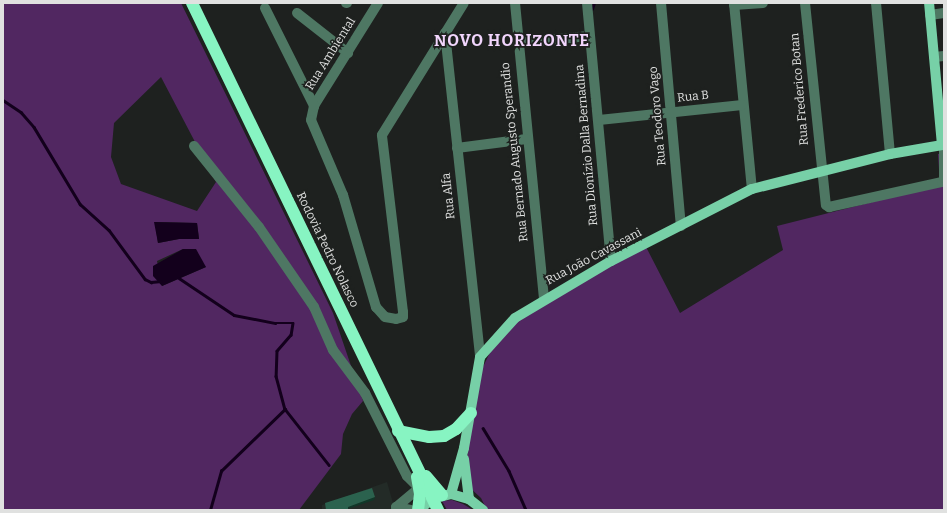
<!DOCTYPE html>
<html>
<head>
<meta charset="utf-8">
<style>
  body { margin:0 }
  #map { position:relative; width:947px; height:513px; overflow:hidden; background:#1e211f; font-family:Bitter,serif }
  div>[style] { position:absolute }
  .built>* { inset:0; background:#232b27 }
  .green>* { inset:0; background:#512761 }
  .water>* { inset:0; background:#13001c }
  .stream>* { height:2.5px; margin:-1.25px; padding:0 1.25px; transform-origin:1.25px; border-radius:1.25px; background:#13001c }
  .minor>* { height:10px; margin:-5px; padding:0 5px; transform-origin:5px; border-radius:5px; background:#4e7763 }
  .major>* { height:10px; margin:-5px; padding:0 5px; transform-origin:5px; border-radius:5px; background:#77d0a7 }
  .highway>* { height:12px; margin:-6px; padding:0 6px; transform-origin:6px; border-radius:6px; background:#87f4c2 }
  .shaded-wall>* { inset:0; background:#103829 }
  .building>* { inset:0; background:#2b624e }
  span { translate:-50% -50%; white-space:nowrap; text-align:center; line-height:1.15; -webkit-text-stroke:3.5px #1e211f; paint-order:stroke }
  .street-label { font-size:12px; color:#e0e1e0 }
  .district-label { font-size:16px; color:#f2d6fd; font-weight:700; letter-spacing:1px }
  .frame { position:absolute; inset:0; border:4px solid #e0e1e0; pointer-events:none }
</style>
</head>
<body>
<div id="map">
  <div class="built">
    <i style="clip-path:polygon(387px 482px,395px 510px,322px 510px,322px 505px)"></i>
  </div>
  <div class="green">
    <i style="clip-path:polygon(evenodd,3px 3px,181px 3px,333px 313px,363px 401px,352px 414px,343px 434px,341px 454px,299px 510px,3px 510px,3px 3px,161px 77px,216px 182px,197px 211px,121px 184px,111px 157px,114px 123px,161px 77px,3px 3px,155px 222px,197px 223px,199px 239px,179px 239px,158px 243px,155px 222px,3px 3px,183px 249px,206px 267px,162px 286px,157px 261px,183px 249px)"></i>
    <i style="clip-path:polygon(944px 153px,944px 510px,487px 510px,481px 498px,469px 487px,465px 468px,481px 371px,495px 342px,511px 323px,644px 243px,680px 313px,783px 250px,777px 226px,940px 185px,938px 154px)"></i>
    <i style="clip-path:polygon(452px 500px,463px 504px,473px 510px,447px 510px,442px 501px)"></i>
  </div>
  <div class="water">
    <i style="clip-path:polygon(154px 222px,197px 223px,199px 239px,179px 239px,158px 243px)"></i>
    <i style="clip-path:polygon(183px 249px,196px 249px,206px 267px,162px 286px,153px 276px,153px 266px)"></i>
  </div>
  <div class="stream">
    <i style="left:592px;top:9px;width:6px;rotate:-72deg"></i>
    <i style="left:3px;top:100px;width:22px;rotate:34deg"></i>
    <i style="left:21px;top:112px;width:20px;rotate:49deg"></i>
    <i style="left:34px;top:127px;width:90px;rotate:59.1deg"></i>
    <i style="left:80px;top:204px;width:39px;rotate:42deg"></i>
    <i style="left:109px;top:230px;width:61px;rotate:53.7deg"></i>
    <i style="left:145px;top:279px;width:7px;rotate:27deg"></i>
    <i style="left:151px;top:282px;width:10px;rotate:-6deg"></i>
    <i style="left:179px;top:278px;width:66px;rotate:33.9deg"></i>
    <i style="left:234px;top:315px;width:42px;rotate:11deg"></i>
    <i style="left:275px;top:323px;width:18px"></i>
    <i style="left:293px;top:323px;width:12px;rotate:99deg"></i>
    <i style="left:291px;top:335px;width:21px;rotate:131deg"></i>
    <i style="left:277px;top:351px;width:25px;rotate:92deg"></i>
    <i style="left:276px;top:376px;width:34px;rotate:75deg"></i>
    <i style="left:285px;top:409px;width:71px;rotate:51.8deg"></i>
    <i style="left:483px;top:428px;width:50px;rotate:58.8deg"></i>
    <i style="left:509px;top:471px;width:43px;rotate:66.4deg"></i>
    <i style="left:210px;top:510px;width:41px;rotate:-74.2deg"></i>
    <i style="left:221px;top:471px;width:89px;rotate:-44.1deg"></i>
  </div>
  <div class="minor">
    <i style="left:346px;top:3px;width:1px"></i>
    <i style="left:378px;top:3px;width:121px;rotate:121.9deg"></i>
    <i style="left:314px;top:106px;width:14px;rotate:102deg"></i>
    <i style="left:311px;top:120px;width:82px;rotate:66.9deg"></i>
    <i style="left:343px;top:195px;width:117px;rotate:73.6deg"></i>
    <i style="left:376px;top:307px;width:13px;rotate:48deg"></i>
    <i style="left:385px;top:317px;width:11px;rotate:10deg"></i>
    <i style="left:396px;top:319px;width:7px;rotate:-16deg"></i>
    <i style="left:403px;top:317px;width:5px;rotate:-90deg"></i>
    <i style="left:403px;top:312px;width:178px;rotate:-96.8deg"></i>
    <i style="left:382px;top:135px;width:155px;rotate:-58.2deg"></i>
    <i style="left:515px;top:3px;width:297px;rotate:84.4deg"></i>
    <i style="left:587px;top:3px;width:259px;rotate:84.7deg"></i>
    <i style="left:661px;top:3px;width:224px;rotate:84.9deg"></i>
    <i style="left:734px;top:3px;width:187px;rotate:84.5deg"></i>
    <i style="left:805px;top:3px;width:203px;rotate:84.1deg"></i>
    <i style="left:826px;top:205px;width:4px;rotate:34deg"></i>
    <i style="left:829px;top:207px;width:116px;rotate:-12.5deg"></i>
    <i style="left:942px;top:182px;width:4px;rotate:-56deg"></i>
    <i style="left:876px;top:3px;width:152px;rotate:84.7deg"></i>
    <i style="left:734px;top:5px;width:29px;rotate:-4deg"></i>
    <i style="left:265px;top:8px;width:110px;rotate:63.4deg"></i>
    <i style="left:297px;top:13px;width:65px;rotate:38.1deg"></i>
    <i style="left:930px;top:15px;width:14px;rotate:-8deg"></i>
    <i style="left:445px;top:33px;width:326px;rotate:83.8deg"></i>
    <i style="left:517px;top:43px;width:72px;rotate:-5.6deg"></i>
    <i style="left:934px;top:57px;width:10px;rotate:-6deg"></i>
    <i style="left:599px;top:120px;width:144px;rotate:-6deg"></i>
    <i style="left:944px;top:145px;width:33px;rotate:90deg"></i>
    <i style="left:194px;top:146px;width:104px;rotate:51.3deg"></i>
    <i style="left:259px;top:227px;width:97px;rotate:55.5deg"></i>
    <i style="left:314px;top:307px;width:47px;rotate:66.2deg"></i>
    <i style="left:333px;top:350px;width:54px;rotate:53.3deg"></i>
    <i style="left:365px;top:393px;width:93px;rotate:63.2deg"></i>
    <i style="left:407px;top:476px;width:17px;rotate:45deg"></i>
    <i style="left:419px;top:488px;width:30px;rotate:140deg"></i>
    <i style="left:396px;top:507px;width:15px;rotate:11deg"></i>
    <i style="left:457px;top:148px;width:70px;rotate:-7.4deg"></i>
  </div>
  <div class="major">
    <i style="left:464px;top:459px;width:40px;rotate:82.9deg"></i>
    <i style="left:451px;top:494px;width:48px;rotate:-74.2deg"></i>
    <i style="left:464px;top:448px;width:92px;rotate:-80deg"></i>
    <i style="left:480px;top:357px;width:52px;rotate:-48.1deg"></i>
    <i style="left:515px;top:318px;width:112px;rotate:-30.7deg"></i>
    <i style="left:611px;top:261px;width:158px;rotate:-27.1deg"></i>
    <i style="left:752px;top:189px;width:142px;rotate:-14.2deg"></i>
    <i style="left:890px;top:154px;width:53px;rotate:-9.8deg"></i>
    <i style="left:942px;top:145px;width:143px;rotate:-95.2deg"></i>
    <i style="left:419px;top:510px;width:17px;rotate:-40deg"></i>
    <i style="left:432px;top:499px;width:20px;rotate:-15deg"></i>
    <i style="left:451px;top:494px;width:19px;rotate:16deg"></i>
    <i style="left:469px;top:499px;width:18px;rotate:38deg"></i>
  </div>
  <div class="highway">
    <i style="left:192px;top:3px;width:564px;rotate:64.12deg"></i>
    <i style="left:398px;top:431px;width:32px;rotate:11deg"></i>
    <i style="left:429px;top:437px;width:15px;rotate:-4deg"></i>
    <i style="left:444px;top:436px;width:14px;rotate:-30deg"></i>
    <i style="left:456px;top:429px;width:22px;rotate:-47deg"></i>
    <i style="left:426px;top:476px;width:25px;rotate:50deg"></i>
    <i style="left:417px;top:477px;width:17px;rotate:80deg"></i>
    <i style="left:420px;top:494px;width:16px;rotate:97deg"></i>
  </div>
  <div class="shaded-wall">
    <i style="clip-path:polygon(375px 497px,374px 500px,347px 509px,348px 507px)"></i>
  </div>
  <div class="building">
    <i style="clip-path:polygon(372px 488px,375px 497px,348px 507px,348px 510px,326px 510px,325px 503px)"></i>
  </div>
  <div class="street-label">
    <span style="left:331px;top:54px;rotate:-58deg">Rua Ambiental</span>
    <span style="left:800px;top:89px;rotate:-95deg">Rua Frederico Botan</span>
    <span style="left:693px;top:97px;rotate:-6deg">Rua B</span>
    <span style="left:658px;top:116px;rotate:-95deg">Rua Teodoro Vago</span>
    <span style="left:587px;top:145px;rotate:-95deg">Rua Dionízio Dalla Bernadina</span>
    <span style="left:515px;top:152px;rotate:-96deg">Rua Bernado Augusto Sperandio</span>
    <span style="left:449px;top:196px;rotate:-96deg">Rua Alfa</span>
    <span style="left:327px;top:250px;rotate:64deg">Rodovia Pedro Nolasco</span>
    <span style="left:594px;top:257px;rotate:-28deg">Rua João Cavassani</span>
  </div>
  <div class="district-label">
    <span style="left:512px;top:41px">NOVO HORIZONTE</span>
  </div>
  <div class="frame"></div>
</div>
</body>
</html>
